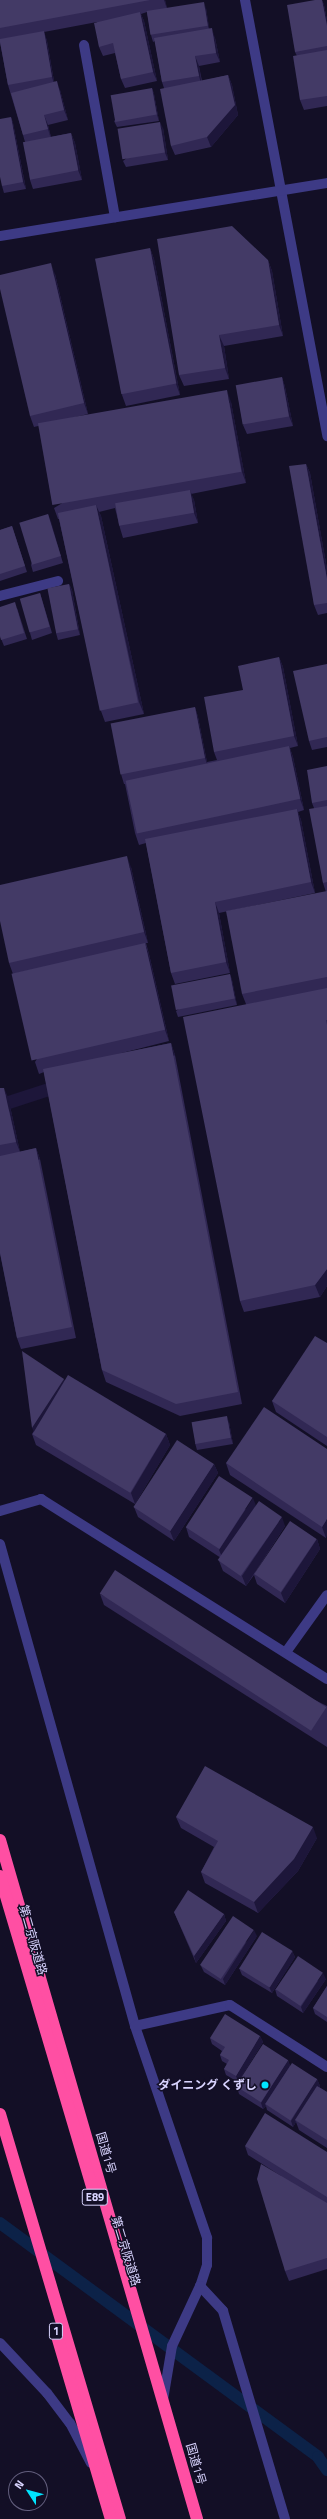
<!DOCTYPE html>
<html>
<head>
<meta charset="utf-8">
<style>
  body { margin:0 }
  #map { position:relative; width:327px; height:2519px; overflow:hidden; background:#130f26; font-family:"Titillium Web","Noto Sans JP",sans-serif }
  div>[style] { position:absolute }
  .stream>* { height:12px; margin:-6px; padding:0 6px; transform-origin:6px; border-radius:6px; background:#0c2248 }
  .minor>* { height:10px; margin:-5px; padding:0 5px; transform-origin:5px; border-radius:5px; background:#3d3a85 }
  .highway>* { height:12px; margin:-6px; padding:0 6px; transform-origin:6px; border-radius:6px; background:#ff4fa3 }
  .wall>* { inset:0; background:#312854 }
  .shaded-wall>* { inset:0; background:#1d163a; transform-origin:0 0 }
  .building>* { inset:0; background:#433a66; transform-origin:0 0 }
  .dots>* { width:11px; height:11px; translate:-50% -50%; box-sizing:border-box; border:2px solid #130f26; border-radius:50% }
  span { translate:-50% -50%; white-space:nowrap; text-align:center; line-height:1.15; -webkit-text-stroke:3px #130f26; paint-order:stroke }
  .shield-label span { padding:1px 3px; background:#130f26; border:1px solid; border-radius:3px; -webkit-text-stroke-width:0 }
  .shield-label { font-size:11px; color:#d9d4ff; font-weight:700 }
  .street-label { font-size:12px; color:#d9d4ff }
  .poi-label { font-size:12px; color:#d9d4ff; font-weight:700 }
  .right { translate:-100% -50%; text-align:right }
  .north { position:absolute; left:8px; top:2471px; width:40px; height:40px; box-sizing:border-box; background:#130f26; border:1px solid #625e7d; border-radius:50%; rotate:306deg; font-size:11px; font-weight:700; line-height:16px; text-align:center; color:#d9d4ff }
  .north::after { content:''; display:block; margin:auto; width:14px; height:18px; background:#00e5ff; clip-path:polygon(50% 0,100% 100%,50% 72%,0 100%) }
</style>
</head>
<body>
<div id="map">
  <div class="stream">
    <i style="left:0;top:2223px;width:395px;rotate:36.3deg"></i>
    <i style="left:318px;top:2457px;width:16px;rotate:55deg"></i>
  </div>
  <div class="minor">
    <i style="left:245px;top:0;width:444px;rotate:79.3deg"></i>
    <i style="left:84px;top:45px;width:175px;rotate:79.8deg"></i>
    <i style="left:0;top:236px;width:331px;rotate:-9.2deg"></i>
    <i style="left:0;top:596px;width:60px;rotate:-14.5deg"></i>
    <i style="left:0;top:1511px;width:43px;rotate:-16.3deg"></i>
    <i style="left:41px;top:1499px;width:338px;rotate:32.2deg"></i>
    <i style="left:0;top:1544px;width:501px;rotate:74.35deg"></i>
    <i style="left:135px;top:2026px;width:224px;rotate:71.2deg"></i>
    <i style="left:207px;top:2238px;width:27px;rotate:90deg"></i>
    <i style="left:207px;top:2265px;width:22px;rotate:108deg"></i>
    <i style="left:200px;top:2286px;width:66px;rotate:115deg"></i>
    <i style="left:172px;top:2346px;width:55px;rotate:99.5deg"></i>
    <i style="left:286px;top:1652px;width:70px;rotate:-54.3deg"></i>
    <i style="left:135px;top:2026px;width:97px;rotate:-12.5deg"></i>
    <i style="left:230px;top:2005px;width:115px;rotate:32.6deg"></i>
    <i style="left:200px;top:2286px;width:34px;rotate:47deg"></i>
    <i style="left:223px;top:2311px;width:217px;rotate:73.4deg"></i>
    <i style="left:0;top:2343px;width:69px;rotate:46.8deg"></i>
    <i style="left:47px;top:2393px;width:38px;rotate:53deg"></i>
    <i style="left:70px;top:2423px;width:45px;rotate:62.3deg"></i>
  </div>
  <div class="highway">
    <i style="left:0;top:1840px;width:707px;rotate:73.82deg"></i>
    <i style="left:0;top:1876px;width:335px;rotate:73.5deg"></i>
    <i style="left:0;top:2114px;width:422px;rotate:73.5deg"></i>
    <i style="left:57px;top:2336px;width:191px;rotate:73.6deg"></i>
  </div>
  <div class="wall">
    <i style="clip-path:polygon(0 0,165px 0,167px 8px,206px 8px,209px 28px,215px 38px,220px 62px,199px 66px,202px 81px,228px 75px,232px 85px,238px 115px,211px 147px,175px 155px,171px 146px,164px 88px,162px 82px,155px 41px,153px 42px,151px 35px,147px 12px,141px 14px,144px 21px,157px 81px,125px 88px,121px 79px,115px 53px,103px 56px,99px 47px,97px 22px,44px 32px,47px 41px,54px 81px,60px 90px,68px 120px,48px 125px,51px 137px,71px 133px,75px 143px,82px 180px,33px 189px,30px 180px,25px 142px,23px 135px,8px 85px,0 42px)"></i>
    <i style="clip-path:polygon(322px 0,324px 5px,327px 20px,327px 106px,304px 110px,300px 100px,297px 56px,295px 52px)"></i>
    <i style="clip-path:polygon(152px 88px,154px 94px,159px 121px,117px 127px,114px 121px)"></i>
    <i style="clip-path:polygon(11px 117px,13px 123px,26px 189px,4px 193px,2px 186px)"></i>
    <i style="clip-path:polygon(163px 128px,168px 160px,126px 167px,123px 161px)"></i>
    <i style="clip-path:polygon(150px 248px,154px 259px,180px 395px,126px 406px,122px 395px)"></i>
    <i style="clip-path:polygon(268px 260px,272px 271px,283px 336px,224px 346px,229px 379px,184px 386px,179px 375px)"></i>
    <i style="clip-path:polygon(55px 274px,88px 414px,34px 427px,30px 416px)"></i>
    <i style="clip-path:polygon(282px 377px,285px 387px,293px 426px,247px 434px,243px 425px)"></i>
    <i style="clip-path:polygon(231px 402px,246px 483px,191px 494px,194px 500px,198px 523px,123px 538px,120px 528px,115px 508px,99px 512px,101px 516px,144px 714px,105px 722px,101px 711px,59px 519px,58px 519px,54px 508px)"></i>
    <i style="clip-path:polygon(306px 464px,310px 473px,327px 569px,327px 613px,318px 615px,314px 605px)"></i>
    <i style="clip-path:polygon(48px 514px,63px 563px,33px 572px,31px 565px)"></i>
    <i style="clip-path:polygon(12px 526px,27px 572px,0 581px,0 530px)"></i>
    <i style="clip-path:polygon(69px 584px,72px 590px,80px 635px,58px 640px,56px 633px)"></i>
    <i style="clip-path:polygon(40px 593px,52px 633px,32px 640px,30px 633px)"></i>
    <i style="clip-path:polygon(17px 608px,27px 639px,4px 646px,0 636px)"></i>
    <i style="clip-path:polygon(279px 657px,283px 667px,298px 746px,290px 748px,293px 757px,304px 810px,298px 812px,301px 820px,315px 893px,219px 913px,230px 973px,175px 984px,171px 973px,146px 843px,139px 845px,135px 833px,125px 784px,124px 784px,121px 774px,195px 707px,198px 717px,207px 762px,217px 760px,214px 752px,243px 690px)"></i>
    <i style="clip-path:polygon(327px 664px,327px 747px,312px 750px,309px 741px)"></i>
    <i style="clip-path:polygon(327px 766px,327px 1286px,320px 1297px,244px 1312px,240px 1301px,246px 1004px,242px 994px,326px 892px,323px 883px,314px 808px,312px 803px)"></i>
    <i style="clip-path:polygon(131px 867px,148px 943px,146px 943px,149px 954px,169px 1041px,118px 1054px,171px 1043px,175px 1055px,242px 1404px,180px 1416px,106px 1382px,102px 1370px,44px 1072px,39px 1074px,35px 1062px,102px 954px,13px 974px,9px 963px)"></i>
    <i style="clip-path:polygon(230px 974px,232px 980px,237px 1005px,178px 1017px,176px 1011px)"></i>
    <i style="clip-path:polygon(0 1088px,8px 1097px,20px 1152px,36px 1148px,40px 1159px,76px 1338px,21px 1349px,17px 1338px,0 1253px)"></i>
    <i style="clip-path:polygon(327px 1343px,327px 1446px,276px 1412px,272px 1401px)"></i>
    <i style="clip-path:polygon(65px 1380px,166px 1434px,170px 1445px,135px 1504px,36px 1445px,32px 1434px)"></i>
    <i style="clip-path:polygon(229px 1422px,233px 1444px,197px 1450px,195px 1443px)"></i>
    <i style="clip-path:polygon(327px 1449px,326px 1538px,230px 1475px,226px 1463px)"></i>
    <i style="clip-path:polygon(214px 1464px,218px 1473px,174px 1541px,138px 1517px,134px 1507px)"></i>
    <i style="clip-path:polygon(256px 1506px,285px 1526px,255px 1573px,317px 1539px,320px 1549px,285px 1603px,257px 1584px,254px 1575px,246px 1586px,223px 1571px,219px 1561px,221px 1558px,189px 1537px,186px 1527px)"></i>
    <i style="clip-path:polygon(100px 1594px,327px 1706px,327px 1747px,104px 1605px)"></i>
    <i style="clip-path:polygon(176px 1817px,317px 1838px,298px 1871px,258px 1913px,205px 1883px,201px 1872px,214px 1847px,181px 1828px)"></i>
    <i style="clip-path:polygon(174px 1912px,224px 1914px,226px 1921px,196px 1963px)"></i>
    <i style="clip-path:polygon(257px 1936px,225px 1985px,204px 1972px,201px 1966px)"></i>
    <i style="clip-path:polygon(292px 1951px,295px 1957px,272px 1993px,242px 1975px,239px 1968px)"></i>
    <i style="clip-path:polygon(326px 1979px,303px 2013px,277px 1996px,275px 1989px)"></i>
    <i style="clip-path:polygon(327px 1986px,327px 2022px,315px 2014px,313px 2008px)"></i>
    <i style="clip-path:polygon(260px 2036px,263px 2042px,238px 2082px,226px 2075px,224px 2069px,227px 2064px,222px 2061px,220px 2055px,222px 2051px,212px 2044px,210px 2038px)"></i>
    <i style="clip-path:polygon(288px 2060px,290px 2066px,317px 2079px,320px 2086px,319px 2087px,327px 2092px,327px 2148px,299px 2130px,296px 2122px,293px 2127px,267px 2110px,266px 2106px,263px 2109px,239px 2094px,237px 2087px)"></i>
    <i style="clip-path:polygon(245px 2146px,327px 2152px,327px 2269px,289px 2281px,285px 2271px,281px 2176px,248px 2155px)"></i>
  </div>
  <div class="shaded-wall">
    <i style="clip-path:polygon(164px 0,165px 0,167px 9px)"></i>
    <i style="clip-path:polygon(322px 0,324px 5px,327px 20px,327px 26px)"></i>
    <i style="clip-path:polygon(204px 2px,206px 8px,210px 32px,208px 26px)"></i>
    <i style="clip-path:polygon(140px 12px,144px 21px,157px 81px,153px 72px)"></i>
    <i style="clip-path:polygon(212px 28px,215px 38px,220px 62px,216px 53px)"></i>
    <i style="clip-path:polygon(44px 31px,47px 41px,55px 87px,52px 77px)"></i>
    <i style="clip-path:polygon(195px 56px,199px 66px,202px 86px,199px 76px)"></i>
    <i style="clip-path:polygon(228px 75px,232px 85px,238px 115px,211px 147px,207px 137px)"></i>
    <i style="clip-path:polygon(57px 81px,60px 90px,68px 120px,64px 110px)"></i>
    <i style="clip-path:polygon(152px 88px,154px 94px,159px 121px,157px 115px)"></i>
    <i style="clip-path:polygon(44px 115px,48px 125px,51px 139px,48px 129px)"></i>
    <i style="clip-path:polygon(11px 117px,13px 123px,26px 189px,23px 182px)"></i>
    <i style="clip-path:polygon(160px 122px,163px 128px,168px 160px,165px 153px)"></i>
    <i style="clip-path:polygon(71px 133px,75px 143px,82px 180px,78px 170px)"></i>
    <i style="clip-path:polygon(150px 248px,154px 259px,180px 395px,176px 384px)"></i>
    <i style="clip-path:polygon(268px 260px,272px 271px,283px 336px,279px 325px)"></i>
    <i style="clip-path:polygon(51px 263px,55px 274px,88px 414px,84px 403px)"></i>
    <i style="clip-path:polygon(219px 335px,224px 346px,229px 379px,225px 368px)"></i>
    <i style="clip-path:polygon(282px 377px,285px 387px,293px 426px,289px 416px)"></i>
    <i style="clip-path:polygon(227px 390px,231px 402px,246px 483px,242px 472px)"></i>
    <i style="clip-path:polygon(306px 464px,310px 473px,327px 569px,327px 579px)"></i>
    <i style="clip-path:polygon(190px 490px,194px 500px,198px 523px,194px 513px)"></i>
    <i style="clip-path:polygon(96px 505px,101px 516px,144px 714px,139px 702px)"></i>
    <i style="clip-path:polygon(48px 514px,51px 521px,63px 563px,61px 556px)"></i>
    <i style="clip-path:polygon(69px 584px,72px 590px,80px 635px,78px 629px)"></i>
    <i style="clip-path:polygon(279px 657px,283px 667px,298px 746px,294px 736px)"></i>
    <i style="clip-path:polygon(195px 707px,198px 717px,208px 767px,205px 758px)"></i>
    <i style="clip-path:polygon(289px 746px,293px 757px,304px 810px,300px 799px)"></i>
    <i style="clip-path:polygon(297px 809px,301px 820px,315px 893px,311px 882px)"></i>
    <i style="clip-path:polygon(127px 856px,131px 867px,148px 943px,144px 932px)"></i>
    <i style="clip-path:polygon(215px 902px,219px 913px,230px 973px,226px 962px)"></i>
    <i style="clip-path:polygon(145px 943px,149px 954px,169px 1041px,165px 1030px)"></i>
    <i style="clip-path:polygon(230px 974px,232px 980px,237px 1005px,235px 999px)"></i>
    <i style="left:171px;top:1043px;width:13px;height:355px;rotate:72deg"></i>
    <i style="clip-path:polygon(4px 1088px,8px 1097px,20px 1152px,16px 1142px)"></i>
    <i style="left:36px;top:1148px;width:12px;height:183px;rotate:70deg"></i>
    <i style="clip-path:polygon(327px 1269px,327px 1286px,320px 1297px,315px 1285px)"></i>
    <i style="clip-path:polygon(64px 1379px,66px 1386px,35px 1434px,32px 1428px)"></i>
    <i style="clip-path:polygon(227px 1416px,229px 1422px,233px 1444px,231px 1438px)"></i>
    <i style="clip-path:polygon(166px 1434px,170px 1445px,135px 1504px,131px 1493px)"></i>
    <i style="clip-path:polygon(214px 1464px,218px 1473px,174px 1541px,170px 1531px)"></i>
    <i style="clip-path:polygon(253px 1498px,257px 1508px,223px 1559px,219px 1550px)"></i>
    <i style="clip-path:polygon(282px 1517px,285px 1526px,246px 1586px,242px 1576px)"></i>
    <i style="clip-path:polygon(327px 1519px,327px 1536px,326px 1538px,322px 1527px)"></i>
    <i style="clip-path:polygon(317px 1539px,320px 1549px,285px 1603px,281px 1593px)"></i>
    <i style="clip-path:polygon(313px 1827px,317px 1838px,298px 1871px,258px 1913px,254px 1902px)"></i>
    <i style="clip-path:polygon(224px 1914px,226px 1921px,196px 1963px,194px 1956px)"></i>
    <i style="clip-path:polygon(254px 1930px,257px 1936px,225px 1985px,223px 1979px)"></i>
    <i style="clip-path:polygon(292px 1951px,295px 1957px,272px 1993px,269px 1987px)"></i>
    <i style="clip-path:polygon(323px 1973px,326px 1979px,303px 2013px,301px 2007px)"></i>
    <i style="clip-path:polygon(260px 2036px,263px 2042px,238px 2082px,236px 2076px)"></i>
    <i style="clip-path:polygon(288px 2060px,290px 2066px,265px 2104px,266px 2106px,263px 2109px,261px 2103px)"></i>
    <i style="clip-path:polygon(317px 2079px,320px 2086px,297px 2121px,295px 2120px,296px 2122px,293px 2127px,291px 2121px)"></i>
  </div>
  <div class="building">
    <i style="clip-path:polygon(0 0,150px 0,0 28px)"></i>
    <i style="clip-path:polygon(315px 0,322px 0,327px 26px,327px 46px,295px 52px,287px 5px)"></i>
    <i style="left:204px;top:2px;width:24px;height:58px;rotate:81deg"></i>
    <i style="clip-path:polygon(140px 12px,153px 72px,121px 79px,113px 43px,99px 47px,94px 23px)"></i>
    <i style="clip-path:polygon(212px 28px,216px 53px,195px 56px,199px 76px,162px 82px,154px 38px)"></i>
    <i style="clip-path:polygon(44px 31px,52px 77px,8px 85px,0 42px,0 39px)"></i>
    <i style="clip-path:polygon(327px 50px,327px 96px,300px 100px,293px 56px)"></i>
    <i style="clip-path:polygon(228px 75px,235px 105px,207px 137px,171px 146px,160px 89px)"></i>
    <i style="clip-path:polygon(57px 81px,64px 110px,44px 115px,48px 129px,23px 135px,11px 93px)"></i>
    <i style="left:152px;top:88px;width:27px;height:42px;rotate:80deg"></i>
    <i style="clip-path:polygon(11px 117px,23px 182px,2px 186px,0 177px,0 119px)"></i>
    <i style="left:160px;top:122px;width:31px;height:43px;rotate:81deg"></i>
    <i style="left:71px;top:133px;width:38px;height:49px;rotate:79deg"></i>
    <i style="clip-path:polygon(232px 226px,268px 260px,279px 325px,219px 335px,225px 368px,179px 375px,157px 239px)"></i>
    <i style="left:150px;top:248px;width:138px;height:56px;rotate:79deg"></i>
    <i style="clip-path:polygon(51px 263px,84px 403px,30px 416px,0 289px,0 275px)"></i>
    <i style="left:282px;top:377px;width:40px;height:47px;rotate:80deg"></i>
    <i style="left:227px;top:390px;width:83px;height:192px;rotate:80deg"></i>
    <i style="clip-path:polygon(306px 464px,327px 579px,327px 603px,314px 605px,289px 466px)"></i>
    <i style="left:190px;top:490px;width:23px;height:76px;rotate:80deg"></i>
    <i style="left:96px;top:505px;width:202px;height:39px;rotate:78deg"></i>
    <i style="left:48px;top:514px;width:44px;height:30px;rotate:73deg"></i>
    <i style="clip-path:polygon(12px 526px,25px 566px,0 574px,0 530px)"></i>
    <i style="left:69px;top:584px;width:46px;height:22px;rotate:79deg"></i>
    <i style="left:40px;top:593px;width:35px;height:21px;rotate:74deg"></i>
    <i style="clip-path:polygon(15px 602px,24px 633px,1px 640px,0 636px,0 607px)"></i>
    <i style="clip-path:polygon(279px 657px,294px 736px,214px 752px,204px 697px,243px 690px,238px 666px)"></i>
    <i style="clip-path:polygon(327px 664px,327px 737px,309px 741px,293px 671px)"></i>
    <i style="left:195px;top:707px;width:52px;height:86px;rotate:79deg"></i>
    <i style="left:289px;top:746px;width:54px;height:167px;rotate:78deg"></i>
    <i style="clip-path:polygon(327px 766px,327px 800px,312px 803px,307px 770px)"></i>
    <i style="clip-path:polygon(327px 806px,327px 882px,323px 883px,309px 809px)"></i>
    <i style="clip-path:polygon(297px 809px,311px 882px,215px 902px,226px 962px,171px 973px,145px 839px)"></i>
    <i style="clip-path:polygon(127px 856px,144px 932px,9px 963px,0 921px,0 885px)"></i>
    <i style="clip-path:polygon(327px 891px,327px 977px,242px 994px,226px 911px)"></i>
    <i style="left:145px;top:943px;width:89px;height:137px;rotate:77deg"></i>
    <i style="left:230px;top:974px;width:25px;height:60px;rotate:79deg"></i>
    <i style="clip-path:polygon(327px 988px,327px 1020px,326px 1020px,327px 1025px,327px 1269px,315px 1285px,240px 1301px,183px 1017px)"></i>
    <i style="clip-path:polygon(171px 1043px,238px 1392px,176px 1404px,102px 1370px,43px 1069px)"></i>
    <i style="clip-path:polygon(0 1088px,4px 1088px,16px 1142px,0 1145px)"></i>
    <i style="clip-path:polygon(36px 1148px,72px 1327px,17px 1338px,0 1253px,0 1156px)"></i>
    <i style="clip-path:polygon(315px 1336px,327px 1343px,327px 1437px,272px 1401px)"></i>
    <i style="clip-path:polygon(22px 1351px,64px 1379px,32px 1428px)"></i>
    <i style="left:68px;top:1375px;width:114px;height:69px;rotate:31deg"></i>
    <i style="clip-path:polygon(264px 1407px,327px 1449px,327px 1519px,322px 1527px,226px 1463px)"></i>
    <i style="left:227px;top:1416px;width:22px;height:36px;rotate:80deg"></i>
    <i style="left:177px;top:1440px;width:44px;height:80px;rotate:33deg"></i>
    <i style="left:219px;top:1476px;width:40px;height:61px;rotate:33deg"></i>
    <i style="left:259px;top:1501px;width:28px;height:72px;rotate:35deg"></i>
    <i style="left:290px;top:1521px;width:32px;height:64px;rotate:34deg"></i>
    <i style="left:115px;top:1570px;width:252px;height:28px;rotate:33deg"></i>
    <i style="clip-path:polygon(205px 1766px,313px 1827px,294px 1859px,254px 1902px,201px 1872px,218px 1841px,176px 1817px)"></i>
    <i style="clip-path:polygon(188px 1890px,224px 1914px,194px 1956px,174px 1912px)"></i>
    <i style="left:233px;top:1916px;width:25px;height:59px;rotate:34deg"></i>
    <i style="left:262px;top:1932px;width:36px;height:43px;rotate:32deg"></i>
    <i style="left:298px;top:1956px;width:30px;height:40px;rotate:34deg"></i>
    <i style="clip-path:polygon(327px 1986px,327px 2017px,313px 2008px)"></i>
    <i style="clip-path:polygon(225px 2014px,260px 2036px,236px 2076px,224px 2069px,229px 2060px,220px 2055px,225px 2047px,210px 2038px)"></i>
    <i style="left:263px;top:2044px;width:30px;height:50px;rotate:33deg"></i>
    <i style="left:292px;top:2063px;width:30px;height:49px;rotate:33deg"></i>
    <i style="clip-path:polygon(317px 2086px,327px 2092px,327px 2140px,295px 2120px)"></i>
    <i style="clip-path:polygon(265px 2113px,327px 2152px,327px 2197px,245px 2146px)"></i>
    <i style="clip-path:polygon(261px 2164px,327px 2203px,327px 2258px,285px 2271px,257px 2179px)"></i>
  </div>
  <div class="dots">
    <i style="left:265px;top:2085px;background:#00e5ff"></i>
  </div>
  <div class="shield-label">
    <span style="left:95px;top:2197px">E89</span>
    <span style="left:56px;top:2331px">1</span>
  </div>
  <div class="street-label">
    <span style="left:33px;top:1940px;rotate:74deg">第二京阪道路</span>
    <span style="left:106px;top:2153px;rotate:74deg">国道1号</span>
    <span style="left:126px;top:2251px;rotate:73deg">第二京阪道路</span>
    <span style="left:196px;top:2464px;rotate:74deg">国道1号</span>
  </div>
  <div class="poi-label">
    <span class="right" style="left:257px;top:2085px">ダイニング くずし</span>
  </div>
  <div class="north">N</div>
</div>
</body>
</html>
